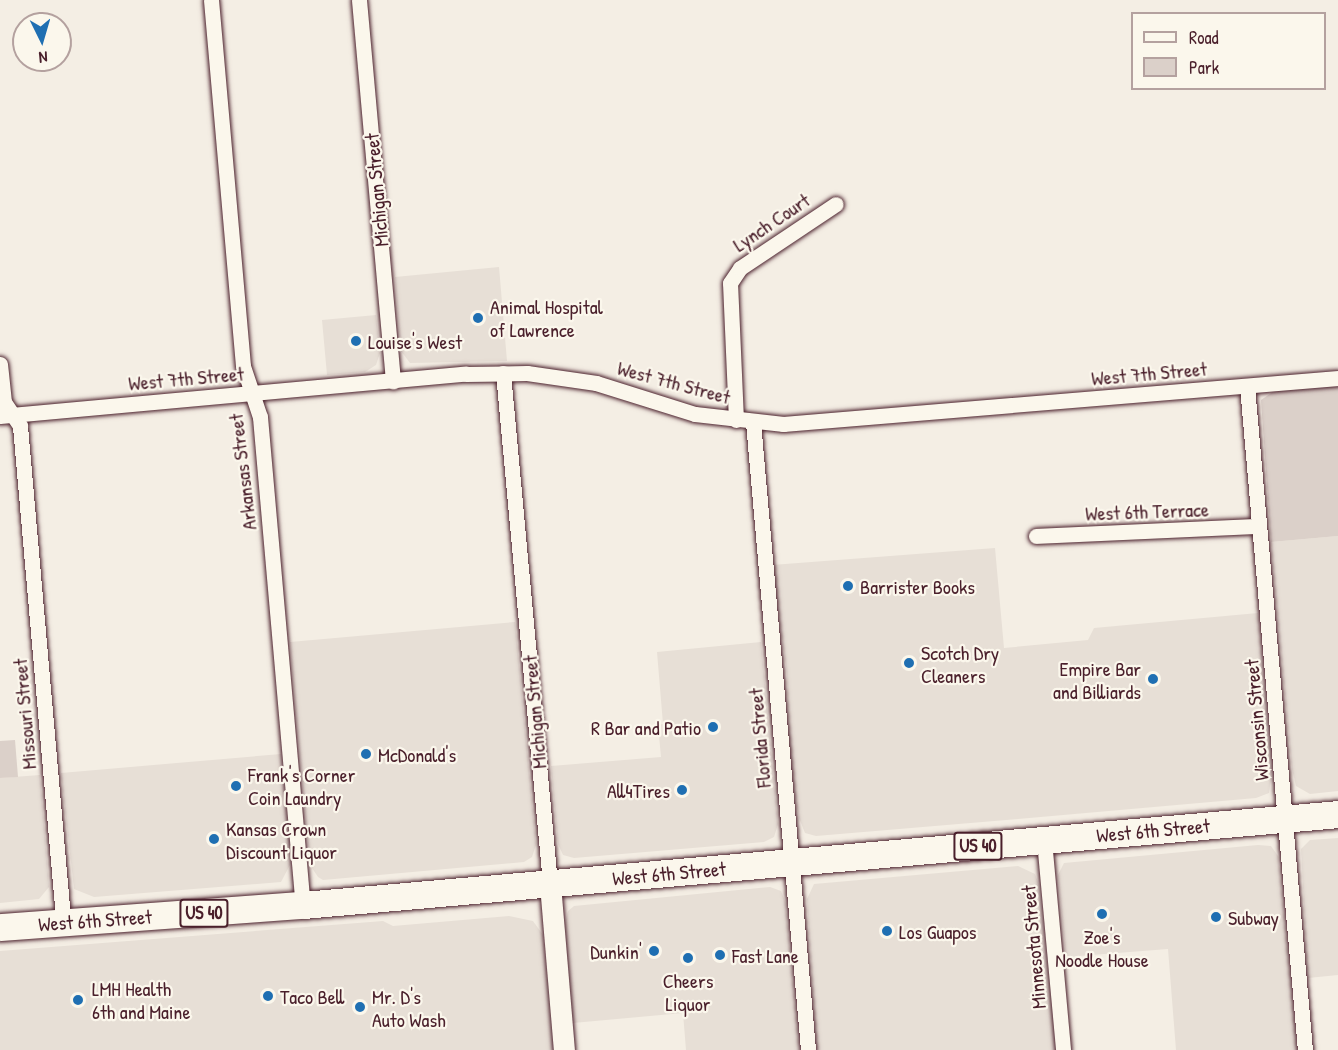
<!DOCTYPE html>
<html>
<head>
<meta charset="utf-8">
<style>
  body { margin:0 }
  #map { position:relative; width:1338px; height:1050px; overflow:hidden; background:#f4eee4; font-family:"Patrick Hand",sans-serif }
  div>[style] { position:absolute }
  .built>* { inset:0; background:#e7dfd6 }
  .green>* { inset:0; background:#dbd0c9 }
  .roads { filter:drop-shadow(0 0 2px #4a1f2b) drop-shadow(0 0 2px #4a1f2b) }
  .street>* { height:15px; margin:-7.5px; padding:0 7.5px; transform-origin:7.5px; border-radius:7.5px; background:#fbf7ec }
  .secondary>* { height:21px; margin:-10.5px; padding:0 10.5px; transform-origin:10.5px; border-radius:10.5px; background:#fbf7ec }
  .highway>* { height:27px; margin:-13.5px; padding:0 13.5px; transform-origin:13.5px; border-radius:13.5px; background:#fbf7ec }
  .dots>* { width:16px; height:16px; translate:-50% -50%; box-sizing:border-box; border:3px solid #fbf7ec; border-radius:50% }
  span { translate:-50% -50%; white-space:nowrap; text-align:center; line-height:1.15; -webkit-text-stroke:4.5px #fbf7ec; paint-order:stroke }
  .shield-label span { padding:2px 4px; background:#fbf7ec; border:2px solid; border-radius:4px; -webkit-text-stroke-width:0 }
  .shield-label { font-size:18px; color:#4a1f2b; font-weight:700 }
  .street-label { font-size:20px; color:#4a1f2b }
  .poi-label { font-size:20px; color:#4a1f2b }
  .left { translate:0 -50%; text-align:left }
  .right { translate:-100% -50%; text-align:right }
  .legend { position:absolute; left:1131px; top:12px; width:195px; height:78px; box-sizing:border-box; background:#fbf7ec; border:2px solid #b4a19f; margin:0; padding:8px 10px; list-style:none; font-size:18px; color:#4a1f2b }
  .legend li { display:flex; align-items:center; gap:12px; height:30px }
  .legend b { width:30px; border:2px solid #b4a19f }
  .north { position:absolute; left:12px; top:12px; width:60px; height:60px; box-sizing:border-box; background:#fbf7ec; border:2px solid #b4a19f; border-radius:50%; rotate:175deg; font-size:16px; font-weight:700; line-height:24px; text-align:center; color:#4a1f2b }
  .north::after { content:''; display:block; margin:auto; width:21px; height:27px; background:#1f6fb2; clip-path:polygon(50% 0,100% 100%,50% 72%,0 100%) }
</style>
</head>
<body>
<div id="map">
  <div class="built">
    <i style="clip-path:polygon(499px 267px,507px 361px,410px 363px,401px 351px,395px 277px)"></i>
    <i style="clip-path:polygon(376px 315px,380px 353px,376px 365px,365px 372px,327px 375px,322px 320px)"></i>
    <i style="clip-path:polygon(1338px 536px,1338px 791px,1310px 794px,1296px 786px,1292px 769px,1271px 542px)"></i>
    <i style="clip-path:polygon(995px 548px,1004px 648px,1088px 640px,1094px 628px,1258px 613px,1272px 772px,1269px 793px,1256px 798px,1018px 819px,816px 836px,805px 833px,799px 818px,790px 762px,787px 673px,772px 565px)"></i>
    <i style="clip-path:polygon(515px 622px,536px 845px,532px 857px,524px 862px,323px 880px,318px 877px,310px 865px,290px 642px)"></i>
    <i style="clip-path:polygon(761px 642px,778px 824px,774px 837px,764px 842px,574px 858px,563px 855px,558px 844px,551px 766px,661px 757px,658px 725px,663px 724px,657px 652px)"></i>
    <i style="clip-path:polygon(281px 754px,291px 863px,281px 882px,94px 897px,74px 889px,61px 773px)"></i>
    <i style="clip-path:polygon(40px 775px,49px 887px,39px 899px,0 903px,0 778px)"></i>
    <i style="clip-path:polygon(1338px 838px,1338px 975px,1308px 978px,1301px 849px,1310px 840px)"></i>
    <i style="clip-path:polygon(1258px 845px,1271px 846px,1278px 856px,1297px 1050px,1176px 1050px,1168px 949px,1066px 957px,1058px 875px,1064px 863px)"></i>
    <i style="clip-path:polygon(1018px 866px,1035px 874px,1039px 885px,1056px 1050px,817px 1050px,807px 899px,814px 884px)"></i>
    <i style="clip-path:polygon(770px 887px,781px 891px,785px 901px,799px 1050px,686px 1050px,683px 1013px,573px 1023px,565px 924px,568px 911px,574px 906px)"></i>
    <i style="clip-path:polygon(509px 916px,533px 921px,543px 935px,553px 1050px,0 1050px,0 951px,383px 921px,393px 926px)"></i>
  </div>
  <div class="green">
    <i style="clip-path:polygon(1338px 386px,1338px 536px,1271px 542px,1261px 400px,1274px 391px)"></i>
    <i style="clip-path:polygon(15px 740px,18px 777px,0 778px,0 741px)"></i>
  </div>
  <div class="roads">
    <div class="street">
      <i style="left:211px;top:0;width:367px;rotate:85deg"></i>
      <i style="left:243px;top:366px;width:54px;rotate:71.6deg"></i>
      <i style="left:260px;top:417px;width:490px;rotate:85deg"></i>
      <i style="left:359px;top:0;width:383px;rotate:84.9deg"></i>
      <i style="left:0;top:364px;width:38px;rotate:84deg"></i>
      <i style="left:4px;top:402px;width:29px;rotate:56deg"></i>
      <i style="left:20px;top:426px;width:498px;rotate:85deg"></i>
      <i style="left:503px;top:373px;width:513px;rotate:84.74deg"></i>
      <i style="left:1247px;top:386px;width:667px;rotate:85.01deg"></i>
      <i style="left:0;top:416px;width:468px;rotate:-5.2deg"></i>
      <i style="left:466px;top:374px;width:61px;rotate:-0.9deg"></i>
      <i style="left:527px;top:373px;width:70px;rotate:8.2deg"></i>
      <i style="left:596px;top:383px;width:104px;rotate:17.4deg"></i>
      <i style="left:695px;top:414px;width:89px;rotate:6.5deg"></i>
      <i style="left:783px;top:424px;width:557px;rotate:-4.74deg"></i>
      <i style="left:736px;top:420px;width:137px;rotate:-92.5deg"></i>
      <i style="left:730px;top:283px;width:18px;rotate:-56deg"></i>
      <i style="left:740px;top:268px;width:115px;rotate:-33.7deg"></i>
      <i style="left:753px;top:422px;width:630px;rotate:84.99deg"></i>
      <i style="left:1036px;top:536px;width:223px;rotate:-2.6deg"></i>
      <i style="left:1044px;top:840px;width:211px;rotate:84.8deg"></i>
    </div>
    <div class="secondary">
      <i style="left:550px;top:884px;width:167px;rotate:85.2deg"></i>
    </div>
    <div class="highway">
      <i style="left:0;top:927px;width:304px;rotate:-4.2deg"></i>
      <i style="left:303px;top:905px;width:1039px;rotate:-5.02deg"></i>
    </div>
  </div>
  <div class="dots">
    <i style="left:478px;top:318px;background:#1f6fb2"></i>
    <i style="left:356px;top:341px;background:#1f6fb2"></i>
    <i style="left:848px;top:586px;background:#1f6fb2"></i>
    <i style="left:909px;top:663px;background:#1f6fb2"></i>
    <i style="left:1153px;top:679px;background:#1f6fb2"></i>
    <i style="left:713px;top:727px;background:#1f6fb2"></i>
    <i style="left:366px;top:754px;background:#1f6fb2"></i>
    <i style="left:236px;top:786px;background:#1f6fb2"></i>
    <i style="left:682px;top:790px;background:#1f6fb2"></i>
    <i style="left:214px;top:839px;background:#1f6fb2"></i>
    <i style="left:1102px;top:914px;background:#1f6fb2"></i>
    <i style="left:1216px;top:917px;background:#1f6fb2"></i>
    <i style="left:887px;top:931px;background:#1f6fb2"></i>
    <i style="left:654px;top:951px;background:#1f6fb2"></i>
    <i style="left:720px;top:955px;background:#1f6fb2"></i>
    <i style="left:688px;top:958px;background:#1f6fb2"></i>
    <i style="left:268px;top:996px;background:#1f6fb2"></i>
    <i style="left:78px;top:1000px;background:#1f6fb2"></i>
    <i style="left:360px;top:1007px;background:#1f6fb2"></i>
  </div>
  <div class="shield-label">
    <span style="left:978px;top:846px">US 40</span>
    <span style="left:204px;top:913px">US 40</span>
  </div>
  <div class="street-label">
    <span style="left:376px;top:190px;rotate:-95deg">Michigan Street</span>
    <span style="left:771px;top:222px;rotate:-34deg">Lynch Court</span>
    <span style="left:1149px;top:373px;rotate:-5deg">West 7th Street</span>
    <span style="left:186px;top:378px;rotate:-5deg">West 7th Street</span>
    <span style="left:674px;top:382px;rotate:15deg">West 7th Street</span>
    <span style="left:242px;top:472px;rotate:-97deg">Arkansas Street</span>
    <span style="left:1147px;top:511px;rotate:-2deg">West 6th Terrace</span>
    <span style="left:534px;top:712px;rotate:-95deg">Michigan Street</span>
    <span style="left:24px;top:714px;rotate:-95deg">Missouri Street</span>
    <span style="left:1256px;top:720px;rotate:-95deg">Wisconsin Street</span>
    <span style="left:759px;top:738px;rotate:-95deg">Florida Street</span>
    <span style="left:1153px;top:830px;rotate:-5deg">West 6th Street</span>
    <span style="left:669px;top:873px;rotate:-5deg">West 6th Street</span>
    <span style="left:95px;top:920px;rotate:-4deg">West 6th Street</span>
    <span style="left:1033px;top:947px;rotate:-95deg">Minnesota Street</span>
  </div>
  <div class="poi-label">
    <span class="left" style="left:490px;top:318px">Animal Hospital<br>of Lawrence</span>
    <span class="left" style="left:368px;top:341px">Louise's West</span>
    <span class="left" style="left:860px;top:586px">Barrister Books</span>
    <span class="left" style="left:921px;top:664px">Scotch Dry<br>Cleaners</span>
    <span class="right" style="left:1141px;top:680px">Empire Bar<br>and Billiards</span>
    <span class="right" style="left:701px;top:727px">R Bar and Patio</span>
    <span class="left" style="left:378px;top:754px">McDonald's</span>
    <span class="left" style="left:248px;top:786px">Frank's Corner<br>Coin Laundry</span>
    <span class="right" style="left:670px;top:790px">All4Tires</span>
    <span class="left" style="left:226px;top:840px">Kansas Crown<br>Discount Liquor</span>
    <span class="left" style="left:1228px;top:917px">Subway</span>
    <span class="left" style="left:899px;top:931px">Los Guapos</span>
    <span style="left:1102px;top:948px">Zoe's<br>Noodle House</span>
    <span class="right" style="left:642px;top:951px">Dunkin'</span>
    <span class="left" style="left:732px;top:955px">Fast Lane</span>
    <span style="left:688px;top:992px">Cheers<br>Liquor</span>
    <span class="left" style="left:92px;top:1000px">LMH Health<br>6th and Maine</span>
    <span class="left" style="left:280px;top:996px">Taco Bell</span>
    <span class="left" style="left:372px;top:1008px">Mr. D's<br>Auto Wash</span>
  </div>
  <ul class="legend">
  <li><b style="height:8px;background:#fbf7ec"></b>Road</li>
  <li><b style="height:16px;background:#dbd0c9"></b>Park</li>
  </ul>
  <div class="north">N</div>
</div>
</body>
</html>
